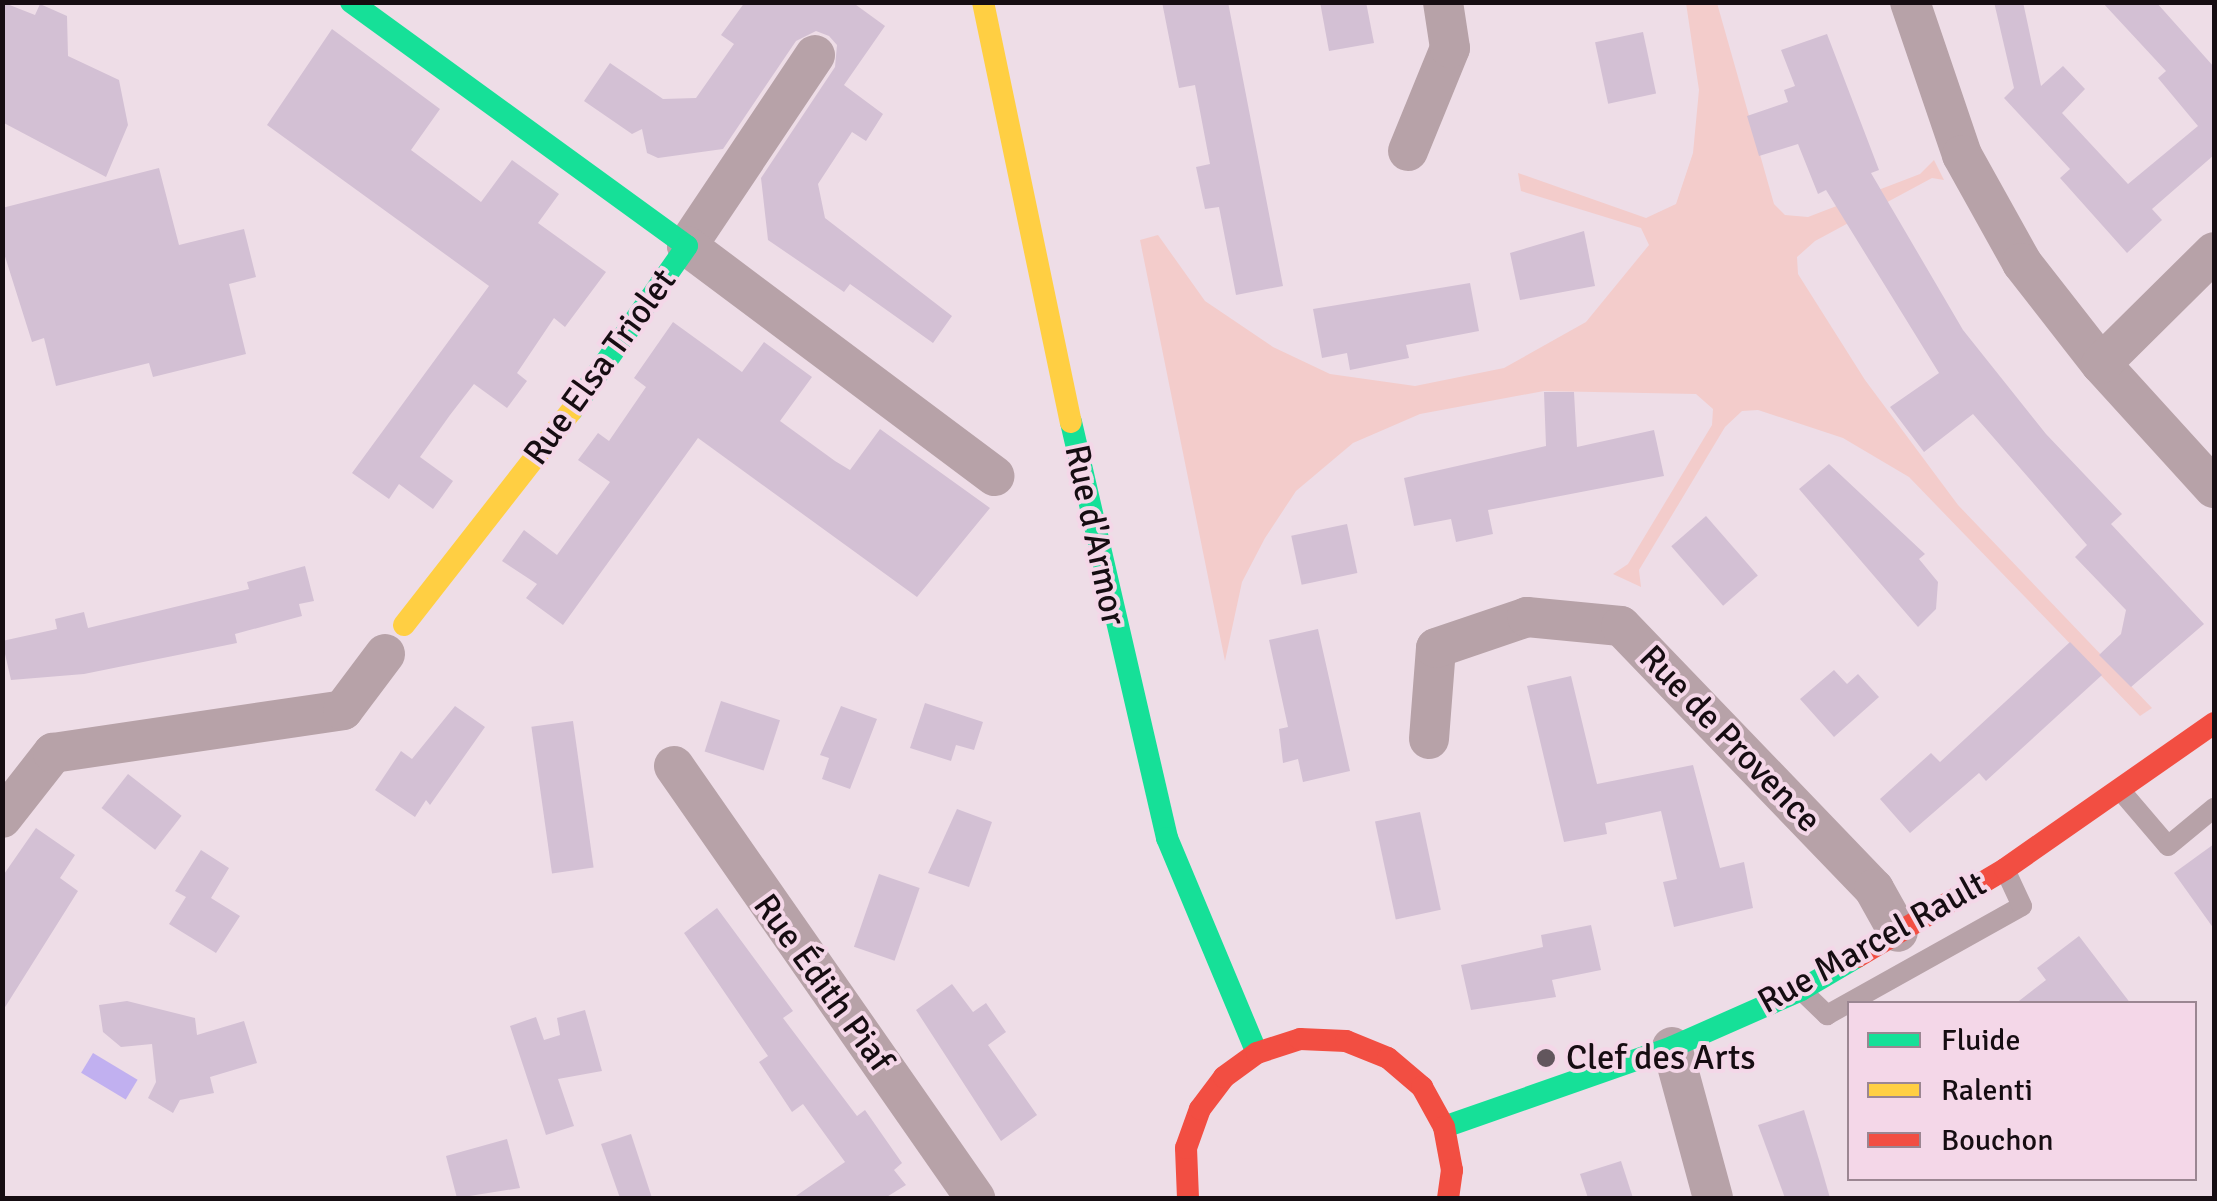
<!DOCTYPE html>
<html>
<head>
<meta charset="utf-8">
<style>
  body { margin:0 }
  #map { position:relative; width:2217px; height:1201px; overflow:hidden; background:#eedde7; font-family:Signika,sans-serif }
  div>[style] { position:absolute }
  .green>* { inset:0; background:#f3cccb }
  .water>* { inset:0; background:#c1b0f0; transform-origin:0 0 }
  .building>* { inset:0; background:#d3c0d4; transform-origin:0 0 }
  .lane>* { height:20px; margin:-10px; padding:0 10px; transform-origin:10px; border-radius:10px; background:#b7a2a8 }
  .street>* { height:40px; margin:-20px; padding:0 20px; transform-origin:20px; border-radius:20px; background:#b7a2a8 }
  .fast>* { height:22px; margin:-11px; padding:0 11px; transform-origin:11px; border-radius:11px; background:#16e098 }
  .slow>* { height:22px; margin:-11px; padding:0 11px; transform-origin:11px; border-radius:11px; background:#ffcf43 }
  .jam>* { height:22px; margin:-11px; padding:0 11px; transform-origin:11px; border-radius:11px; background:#f24e42 }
  .dots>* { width:28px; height:28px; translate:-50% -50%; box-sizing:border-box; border:5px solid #f4d7e8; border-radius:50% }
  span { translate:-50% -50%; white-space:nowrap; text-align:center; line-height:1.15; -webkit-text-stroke:8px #f4d7e8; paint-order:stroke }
  .street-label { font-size:35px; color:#160d12 }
  .poi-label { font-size:35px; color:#160d12 }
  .left { translate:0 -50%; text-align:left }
  .frame { position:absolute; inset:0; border:5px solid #160d12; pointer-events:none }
  .legend { position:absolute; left:1847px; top:1001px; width:350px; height:180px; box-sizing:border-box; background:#f4d7e8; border:2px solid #9b8692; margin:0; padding:12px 18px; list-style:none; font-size:30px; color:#160d12 }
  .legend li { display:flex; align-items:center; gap:20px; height:50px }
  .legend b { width:50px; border:2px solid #9b8692 }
</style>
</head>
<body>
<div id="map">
  <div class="green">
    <i style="clip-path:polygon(1686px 3px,1717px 3px,1774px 204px,1785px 215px,1808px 217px,1920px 174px,1934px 160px,1944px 180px,1932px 178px,1815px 241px,1797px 257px,1798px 274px,1865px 380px,1958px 505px,2152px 708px,2140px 716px,1909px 477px,1843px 438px,1758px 410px,1742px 411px,1725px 427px,1639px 570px,1641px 587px,1613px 574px,1628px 564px,1712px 425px,1713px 409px,1696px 394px,1544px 391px,1420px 414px,1353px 443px,1296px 491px,1265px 538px,1242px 582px,1225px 661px,1140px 240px,1158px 235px,1205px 301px,1273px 347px,1330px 374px,1415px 386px,1504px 368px,1586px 322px,1649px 245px,1641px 228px,1521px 191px,1518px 173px,1646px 218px,1676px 204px,1693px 153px,1699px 90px)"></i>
  </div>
  <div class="water">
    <i style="left:93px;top:1053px;width:52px;height:23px;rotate:31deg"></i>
  </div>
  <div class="building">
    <i style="clip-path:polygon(2px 2px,35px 15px,40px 4px,67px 16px,68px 56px,119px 80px,128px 125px,106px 177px,2px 122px)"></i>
    <i style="clip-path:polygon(745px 2px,852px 2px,885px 26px,844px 85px,883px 114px,866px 141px,852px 132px,818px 184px,825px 218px,952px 316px,933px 343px,850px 284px,844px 292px,768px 240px,761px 178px,835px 67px,837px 45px,829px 36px,816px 31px,796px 41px,723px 149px,658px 158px,647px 153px,642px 129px,632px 134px,584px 101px,610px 63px,663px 99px,696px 98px,734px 44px,721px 35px)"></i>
    <i style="clip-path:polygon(1162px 2px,1228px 2px,1283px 286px,1236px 295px,1219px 207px,1205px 209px,1196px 167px,1210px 164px,1195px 85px,1179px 88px)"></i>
    <i style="clip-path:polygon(1320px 2px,1366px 2px,1374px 43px,1329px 51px)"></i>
    <i style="clip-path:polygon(1994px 2px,2023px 2px,2041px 86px,2063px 66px,2085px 89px,2062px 113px,2128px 184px,2198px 126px,2158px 78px,2166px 71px,2102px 2px,2156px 2px,2214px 67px,2214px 155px,2152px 209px,2162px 220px,2127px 253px,2060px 178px,2070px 169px,2004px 98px,2014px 88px)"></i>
    <i style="clip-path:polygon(332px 29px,440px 109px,411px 150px,481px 202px,512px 160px,559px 194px,538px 223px,606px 272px,565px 327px,554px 318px,517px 373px,527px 381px,507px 408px,474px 384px,450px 415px,420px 457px,453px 481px,433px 509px,399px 484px,389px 499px,352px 473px,489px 286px,267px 125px)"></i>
    <i style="left:1643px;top:32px;width:63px;height:49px;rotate:78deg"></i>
    <i style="clip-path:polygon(1827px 34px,1879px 170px,1871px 173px,1963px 330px,2046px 434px,2122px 514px,2111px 524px,2204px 624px,2131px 687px,2099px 655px,2121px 634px,2126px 610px,2075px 557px,2087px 545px,1973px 414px,1924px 452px,1890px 407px,1939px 373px,1826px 190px,1818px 194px,1798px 144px,1759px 156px,1747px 116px,1788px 102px,1784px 90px,1795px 86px,1781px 50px)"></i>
    <i style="clip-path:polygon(159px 168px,179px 245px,244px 229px,256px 277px,229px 284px,246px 354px,153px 377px,149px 363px,56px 386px,44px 338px,32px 342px,2px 247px,2px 208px)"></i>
    <i style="clip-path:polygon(1584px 231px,1595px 286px,1520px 300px,1510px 253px)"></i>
    <i style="clip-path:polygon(1470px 283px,1479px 331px,1406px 345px,1409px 358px,1350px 370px,1347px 353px,1322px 358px,1313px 309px)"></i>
    <i style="clip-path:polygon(673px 322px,742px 372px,764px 342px,812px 377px,780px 421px,835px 461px,850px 470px,880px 429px,990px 508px,917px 597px,698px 438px,563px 625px,526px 598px,537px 584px,502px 561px,524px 530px,557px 555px,610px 482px,578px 460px,598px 433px,609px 441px,646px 387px,634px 378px)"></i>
    <i style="clip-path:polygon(1544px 392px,1574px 392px,1577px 447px,1654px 430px,1664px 476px,1488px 510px,1493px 534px,1456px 542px,1451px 519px,1414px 526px,1404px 478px,1546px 446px)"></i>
    <i style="clip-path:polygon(1829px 464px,1925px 554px,1919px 559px,1938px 582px,1936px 609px,1918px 627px,1799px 489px)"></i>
    <i style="left:1706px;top:516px;width:79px;height:46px;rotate:49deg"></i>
    <i style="left:1347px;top:524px;width:50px;height:57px;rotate:78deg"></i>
    <i style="clip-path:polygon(305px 566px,314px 601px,299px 604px,302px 616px,235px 634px,237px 643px,84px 674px,11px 680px,2px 641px,57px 629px,55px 619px,84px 612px,88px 628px,249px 589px,247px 582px)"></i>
    <i style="clip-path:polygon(1318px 629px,1350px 771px,1303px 782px,1298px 759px,1283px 763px,1279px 729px,1288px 727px,1269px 640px)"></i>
    <i style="clip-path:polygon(2070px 642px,2102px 675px,1986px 781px,1979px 773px,1910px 833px,1880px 799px,1931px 753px,1940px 762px)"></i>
    <i style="clip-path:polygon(1834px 670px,1847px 684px,1858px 674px,1879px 697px,1834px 737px,1800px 699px)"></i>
    <i style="clip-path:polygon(1571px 676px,1597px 784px,1693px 765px,1720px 868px,1744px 862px,1753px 908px,1674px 927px,1663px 882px,1677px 879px,1661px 811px,1605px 823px,1607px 834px,1564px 842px,1527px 686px)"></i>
    <i style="left:721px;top:701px;width:62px;height:53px;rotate:18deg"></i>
    <i style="clip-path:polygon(925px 703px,983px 722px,974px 750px,956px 745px,951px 761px,910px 748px)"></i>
    <i style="clip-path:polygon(455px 706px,485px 727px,430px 805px,426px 800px,415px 817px,375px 790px,401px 751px,412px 759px)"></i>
    <i style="clip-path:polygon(841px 706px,877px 719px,850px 789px,822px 779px,829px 758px,820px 755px)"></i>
    <i style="left:573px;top:721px;width:148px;height:42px;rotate:82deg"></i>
    <i style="left:128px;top:774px;width:68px;height:43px;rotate:38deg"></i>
    <i style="clip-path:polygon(957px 809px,992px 822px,969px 887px,928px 873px)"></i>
    <i style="left:1420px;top:812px;width:100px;height:46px;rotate:78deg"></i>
    <i style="clip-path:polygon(36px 828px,75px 855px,60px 878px,78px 891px,2px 1012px,2px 877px)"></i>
    <i style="clip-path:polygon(2214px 844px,2214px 929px,2174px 873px)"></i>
    <i style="clip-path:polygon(201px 850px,229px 868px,211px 898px,240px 916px,216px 953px,169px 924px,186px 897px,175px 891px)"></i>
    <i style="left:879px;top:874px;width:43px;height:77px;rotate:19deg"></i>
    <i style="clip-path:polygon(717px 908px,793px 1011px,783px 1018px,857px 1116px,865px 1110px,902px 1163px,894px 1170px,906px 1185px,885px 1198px,793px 1198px,845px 1162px,803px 1104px,792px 1112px,759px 1062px,768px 1056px,684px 933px)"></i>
    <i style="clip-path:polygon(1591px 925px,1601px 970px,1552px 980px,1556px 997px,1471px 1010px,1461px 965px,1543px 947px,1541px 935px)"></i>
    <i style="clip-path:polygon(2079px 936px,2131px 1004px,2015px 1004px,2046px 980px,2037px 968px)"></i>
    <i style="clip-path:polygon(952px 984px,973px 1012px,986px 1003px,1006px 1032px,988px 1045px,1037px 1115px,1001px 1141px,916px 1010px)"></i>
    <i style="clip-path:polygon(127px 1001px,195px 1018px,197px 1035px,244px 1021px,257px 1063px,210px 1077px,214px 1093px,180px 1100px,173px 1113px,148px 1098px,156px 1082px,152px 1044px,121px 1047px,103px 1032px,99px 1005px)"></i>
    <i style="clip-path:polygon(585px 1010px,602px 1071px,558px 1079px,574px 1126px,546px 1135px,510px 1026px,536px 1017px,544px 1040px,560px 1035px,557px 1018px)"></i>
    <i style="clip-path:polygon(1804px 1110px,1820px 1163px,1830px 1198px,1785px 1198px,1758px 1125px)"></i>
    <i style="clip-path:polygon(631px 1134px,652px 1198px,620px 1198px,601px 1144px)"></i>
    <i style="clip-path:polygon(507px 1139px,520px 1188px,457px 1198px,446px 1156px)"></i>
    <i style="clip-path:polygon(1621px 1161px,1633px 1198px,1588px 1198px,1580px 1174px)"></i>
  </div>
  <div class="lane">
    <i style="left:2121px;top:791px;width:72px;rotate:49.5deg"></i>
    <i style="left:2168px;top:846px;width:60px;rotate:-39.6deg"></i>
    <i style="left:1802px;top:991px;width:35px;rotate:44deg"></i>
    <i style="left:1827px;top:1015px;width:223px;rotate:-29.2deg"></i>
    <i style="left:2022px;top:906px;width:38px;rotate:-115deg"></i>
  </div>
  <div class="street">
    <i style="left:1910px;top:2px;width:162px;rotate:71.2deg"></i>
    <i style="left:1962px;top:155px;width:124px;rotate:60.9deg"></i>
    <i style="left:2022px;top:263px;width:128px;rotate:52deg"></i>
    <i style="left:2101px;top:364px;width:168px;rotate:47.7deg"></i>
    <i style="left:815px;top:55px;width:230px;rotate:123.8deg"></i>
    <i style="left:687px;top:246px;width:384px;rotate:36.8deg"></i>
    <i style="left:1408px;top:151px;width:111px;rotate:-67.8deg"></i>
    <i style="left:1450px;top:48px;width:47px;rotate:-98.7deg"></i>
    <i style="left:2101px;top:364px;width:159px;rotate:-44.7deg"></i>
    <i style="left:1429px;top:739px;width:91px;rotate:-85.6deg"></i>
    <i style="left:1436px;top:648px;width:96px;rotate:-18.8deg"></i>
    <i style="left:1527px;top:617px;width:94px;rotate:5.5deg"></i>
    <i style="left:1621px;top:626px;width:365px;rotate:46.1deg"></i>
    <i style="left:1874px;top:889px;width:49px;rotate:60.8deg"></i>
    <i style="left:674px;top:766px;width:527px;rotate:55.13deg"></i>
    <i style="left:2px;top:818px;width:83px;rotate:-51.9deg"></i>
    <i style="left:53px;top:753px;width:293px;rotate:-8.4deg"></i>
    <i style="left:343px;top:710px;width:70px;rotate:-53.1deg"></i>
    <i style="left:1672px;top:1047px;width:156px;rotate:74.8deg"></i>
  </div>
  <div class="fast">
    <i style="left:351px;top:2px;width:415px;rotate:36deg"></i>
    <i style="left:687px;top:246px;width:200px;rotate:125deg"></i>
    <i style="left:1071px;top:422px;width:427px;rotate:77deg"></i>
    <i style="left:1167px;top:838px;width:233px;rotate:67.3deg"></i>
    <i style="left:1444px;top:1127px;width:242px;rotate:-19.3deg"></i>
    <i style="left:1672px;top:1047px;width:141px;rotate:-23.8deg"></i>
    <i style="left:1801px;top:990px;width:65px;rotate:-30.5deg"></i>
  </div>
  <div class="slow">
    <i style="left:983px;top:2px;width:429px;rotate:78.2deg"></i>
    <i style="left:404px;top:625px;width:273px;rotate:-52deg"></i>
  </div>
  <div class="jam">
    <i style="left:1857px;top:957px;width:172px;rotate:-30.7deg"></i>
    <i style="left:2005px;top:869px;width:255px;rotate:-34.9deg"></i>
    <i style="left:1188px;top:1198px;width:50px;rotate:-92.3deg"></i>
    <i style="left:1186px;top:1148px;width:41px;rotate:-70.3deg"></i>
    <i style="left:1200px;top:1109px;width:40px;rotate:-53deg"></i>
    <i style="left:1224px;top:1077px;width:41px;rotate:-36deg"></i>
    <i style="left:1257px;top:1053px;width:45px;rotate:-18deg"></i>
    <i style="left:1300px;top:1039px;width:46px;rotate:2.5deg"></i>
    <i style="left:1346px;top:1041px;width:45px;rotate:22deg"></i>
    <i style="left:1388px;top:1058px;width:45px;rotate:40.5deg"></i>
    <i style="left:1422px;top:1087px;width:46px;rotate:61.2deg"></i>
    <i style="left:1444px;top:1127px;width:44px;rotate:79.5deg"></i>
    <i style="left:1452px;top:1170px;width:28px;rotate:98deg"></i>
  </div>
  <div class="dots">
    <i style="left:1546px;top:1058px;background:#62565d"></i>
  </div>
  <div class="street-label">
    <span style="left:600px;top:367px;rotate:-54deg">Rue Elsa Triolet</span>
    <span style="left:1095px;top:535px;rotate:78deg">Rue d'Armor</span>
    <span style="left:1730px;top:739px;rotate:46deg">Rue de Provence</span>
    <span style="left:1872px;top:943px;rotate:-29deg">Rue Marcel Rault</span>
    <span style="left:823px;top:983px;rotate:54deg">Rue Édith Piaf</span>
  </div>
  <div class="poi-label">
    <span class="left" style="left:1566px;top:1058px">Clef des Arts</span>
  </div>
  <div class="frame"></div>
  <ul class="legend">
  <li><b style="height:12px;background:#16e098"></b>Fluide</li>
  <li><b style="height:12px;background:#ffcf43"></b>Ralenti</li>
  <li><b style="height:12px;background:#f24e42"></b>Bouchon</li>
  </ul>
</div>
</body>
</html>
